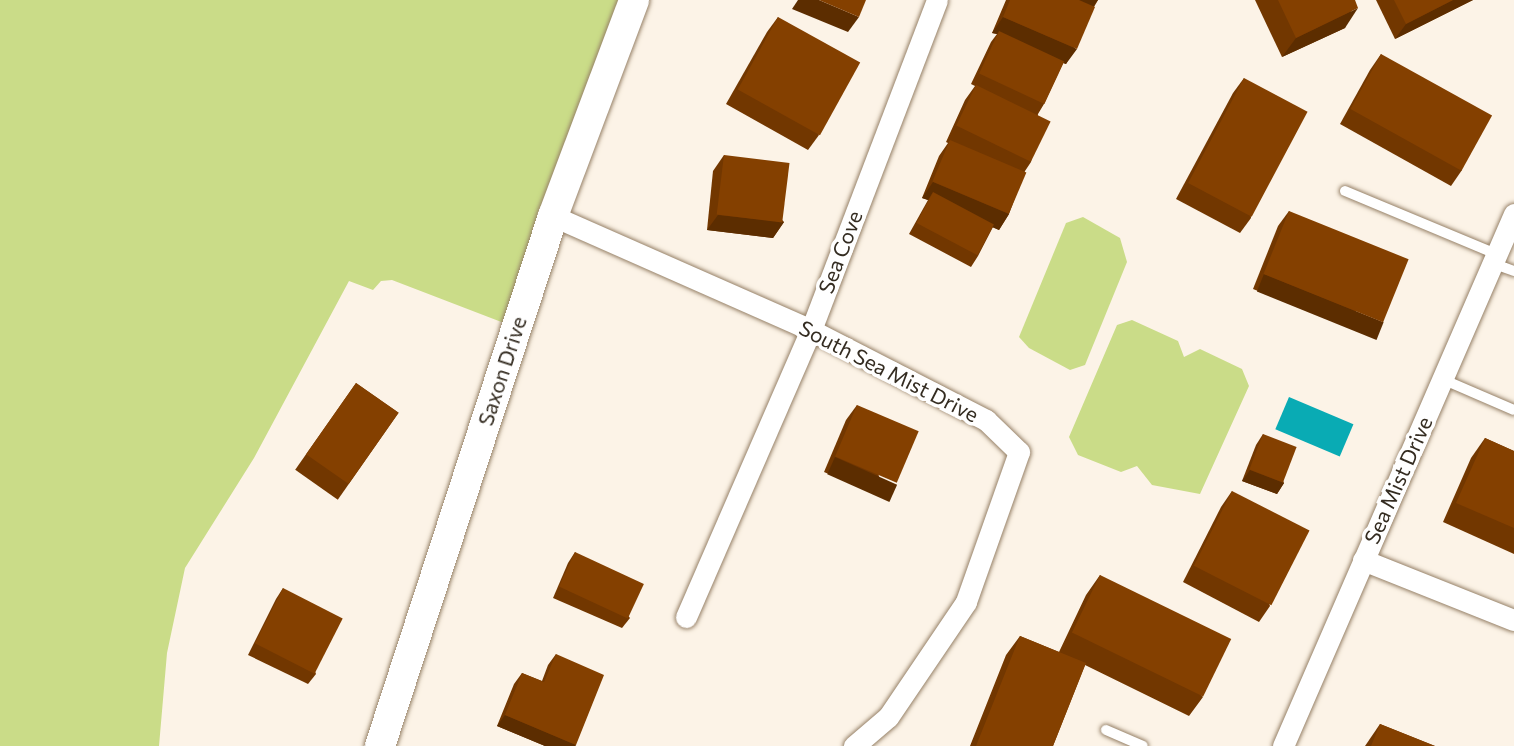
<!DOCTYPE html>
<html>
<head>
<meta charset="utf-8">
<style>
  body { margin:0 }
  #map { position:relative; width:1514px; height:746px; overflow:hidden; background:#fcf3e7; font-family:Commissioner,sans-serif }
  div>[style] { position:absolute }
  .green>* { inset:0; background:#cadc88 }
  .water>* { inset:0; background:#09abb4; transform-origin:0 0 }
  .roads { filter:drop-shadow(0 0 2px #968167) drop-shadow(0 0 2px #968167) }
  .lane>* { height:10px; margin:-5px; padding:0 5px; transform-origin:5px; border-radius:5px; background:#fff }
  .street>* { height:21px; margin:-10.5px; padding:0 10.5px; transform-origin:10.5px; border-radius:10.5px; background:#fff }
  .secondary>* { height:30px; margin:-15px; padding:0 15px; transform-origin:15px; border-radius:15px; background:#fff }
  .wall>* { inset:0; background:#723700; transform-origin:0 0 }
  .shaded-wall>* { inset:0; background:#5c2d00; transform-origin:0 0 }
  .building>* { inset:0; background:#844000; transform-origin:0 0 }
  span { translate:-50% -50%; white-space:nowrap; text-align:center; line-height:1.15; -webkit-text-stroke:7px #fff; paint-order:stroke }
  .street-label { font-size:21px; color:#342c21 }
</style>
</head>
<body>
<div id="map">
  <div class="green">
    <i style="clip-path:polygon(0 0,619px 0,504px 323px,392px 280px,381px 281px,373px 290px,349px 281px,254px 458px,185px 568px,167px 653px,159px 746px,0 746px)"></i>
    <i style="clip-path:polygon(1083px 217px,1120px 238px,1127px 262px,1085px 365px,1070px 370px,1029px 348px,1019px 337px,1066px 223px)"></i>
    <i style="clip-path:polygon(1132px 320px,1178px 341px,1184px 357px,1200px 349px,1242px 369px,1249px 386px,1200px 494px,1152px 485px,1137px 466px,1121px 472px,1078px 455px,1069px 437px,1117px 325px)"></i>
  </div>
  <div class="water">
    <i style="left:1289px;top:397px;width:70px;height:35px;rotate:23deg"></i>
  </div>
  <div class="roads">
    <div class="lane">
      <i style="left:1345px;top:191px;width:164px;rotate:22.6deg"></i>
      <i style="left:1492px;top:263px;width:23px;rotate:20deg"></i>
      <i style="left:1442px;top:379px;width:78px;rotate:23.3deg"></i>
      <i style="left:1106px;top:730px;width:40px;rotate:23.4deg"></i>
    </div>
    <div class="street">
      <i style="left:553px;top:216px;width:282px;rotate:23.8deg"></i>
      <i style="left:811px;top:330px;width:197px;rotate:27.2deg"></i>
      <i style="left:986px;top:420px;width:46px;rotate:44.1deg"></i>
      <i style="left:1019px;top:452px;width:159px;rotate:109.5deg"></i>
      <i style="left:966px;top:602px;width:139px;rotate:124.1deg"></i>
      <i style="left:888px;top:717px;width:45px;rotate:139.5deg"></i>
      <i style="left:1363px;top:560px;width:162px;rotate:21.7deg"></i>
      <i style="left:686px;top:617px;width:313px;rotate:-66.5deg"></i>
      <i style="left:811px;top:330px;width:353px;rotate:-69.1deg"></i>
      <i style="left:1283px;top:746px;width:580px;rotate:-66.53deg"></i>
    </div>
    <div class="secondary">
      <i style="left:380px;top:746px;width:558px;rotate:-71.92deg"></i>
      <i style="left:553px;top:216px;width:231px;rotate:-69.4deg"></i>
    </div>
  </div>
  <div class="wall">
    <i style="clip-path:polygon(1006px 0,1098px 0,1094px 7px,1066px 64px,1063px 63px,1044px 104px,1038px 114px,1031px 162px,1025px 171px,1009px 214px,999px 230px,993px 227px,978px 256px,971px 267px,909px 234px,928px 200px,922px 198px,939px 156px,948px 143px,946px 142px,965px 100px,975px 86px,971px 84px,991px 42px,997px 34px,992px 33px)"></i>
    <i style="clip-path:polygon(1255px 0,1355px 0,1345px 28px,1282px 57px)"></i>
    <i style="clip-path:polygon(1376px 0,1473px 0,1395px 39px)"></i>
    <i style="clip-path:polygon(778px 17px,819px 135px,808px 150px,726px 104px,767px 32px)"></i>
    <i style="clip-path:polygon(1381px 54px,1462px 170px,1451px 186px,1340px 124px,1370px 70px)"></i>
    <i style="clip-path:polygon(1244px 78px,1251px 218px,1240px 233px,1176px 199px,1233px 93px)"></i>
    <i style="clip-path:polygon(724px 155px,784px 222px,773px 238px,707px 230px,713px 171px)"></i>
    <i style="clip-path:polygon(1289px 211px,1373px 337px,1253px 289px,1278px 226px)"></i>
    <i style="left:356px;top:383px;width:52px;height:106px;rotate:35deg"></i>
    <i style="clip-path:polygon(857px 405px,886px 499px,824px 472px,846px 420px)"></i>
    <i style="clip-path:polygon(1263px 434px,1284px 483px,1277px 494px,1242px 481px,1256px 445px)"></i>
    <i style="clip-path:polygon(1485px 438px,1514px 451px,1514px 554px,1443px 522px,1471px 458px)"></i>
    <i style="clip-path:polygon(1232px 491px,1270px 606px,1259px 622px,1183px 582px,1221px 507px)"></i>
    <i style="clip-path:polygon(575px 552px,630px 618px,622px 628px,553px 598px,568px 563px)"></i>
    <i style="clip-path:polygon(1100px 575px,1203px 697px,1189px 716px,1085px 665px,1053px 746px,970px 746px,1006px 655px,1020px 636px,1059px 652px,1086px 595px)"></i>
    <i style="clip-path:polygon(283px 588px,316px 674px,308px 684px,248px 655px,276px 599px)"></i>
    <i style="clip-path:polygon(556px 654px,576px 745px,575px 746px,545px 746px,497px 726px,514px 684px,522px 673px,542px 681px,548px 665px)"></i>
    <i style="clip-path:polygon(1380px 724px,1435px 746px,1365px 746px)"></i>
  </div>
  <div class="shaded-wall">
    <i style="clip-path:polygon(798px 0,819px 0,859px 17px,848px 32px,792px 9px)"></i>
    <i style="clip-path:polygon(1071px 0,1098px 0,1092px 8px)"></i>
    <i style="clip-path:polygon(1453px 0,1473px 0,1395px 39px,1406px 24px)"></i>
    <i style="clip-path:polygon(1358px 8px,1345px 28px,1282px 57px,1296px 38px)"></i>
    <i style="clip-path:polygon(1003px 17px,1077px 49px,1066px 64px,997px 35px,999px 31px,997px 34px,992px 33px)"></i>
    <i style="clip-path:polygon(933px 182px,1009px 214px,999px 230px,929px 201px,933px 192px,928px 200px,922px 198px)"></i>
    <i style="clip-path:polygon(718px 215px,784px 222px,773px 238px,707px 230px)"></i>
    <i style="left:1264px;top:274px;width:129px;height:19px;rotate:22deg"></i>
    <i style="left:835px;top:457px;width:68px;height:19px;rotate:24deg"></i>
    <i style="clip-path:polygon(1250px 470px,1284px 483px,1277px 494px,1242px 481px)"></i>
    <i style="clip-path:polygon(505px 715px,576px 745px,575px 746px,545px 746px,497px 726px)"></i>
  </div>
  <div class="building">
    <i style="clip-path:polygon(819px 0,866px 0,859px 17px)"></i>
    <i style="clip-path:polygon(1010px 0,1079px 0,1095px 7px,1077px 49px,1003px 17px)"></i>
    <i style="clip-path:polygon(1278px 0,1355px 0,1358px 8px,1296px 38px)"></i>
    <i style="clip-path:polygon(1394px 0,1453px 0,1406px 24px)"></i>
    <i style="left:778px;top:17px;width:94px;height:83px;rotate:29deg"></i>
    <i style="left:999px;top:31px;width:72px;height:47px;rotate:25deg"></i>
    <i style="left:1381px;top:54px;width:127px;height:63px;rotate:29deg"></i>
    <i style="left:1244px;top:78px;width:72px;height:119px;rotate:28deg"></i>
    <i style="left:976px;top:85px;width:83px;height:45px;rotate:26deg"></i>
    <i style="left:950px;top:140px;width:83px;height:45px;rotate:23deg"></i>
    <i style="left:724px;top:155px;width:66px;height:60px;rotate:7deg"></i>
    <i style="left:933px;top:192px;width:69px;height:35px;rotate:28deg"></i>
    <i style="left:1289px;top:211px;width:129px;height:68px;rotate:22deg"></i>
    <i style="left:356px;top:383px;width:52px;height:87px;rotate:35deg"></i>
    <i style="left:857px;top:405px;width:67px;height:56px;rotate:23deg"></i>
    <i style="left:1263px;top:434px;width:36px;height:38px;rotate:21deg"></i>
    <i style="clip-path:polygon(1485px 438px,1514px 451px,1514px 528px,1456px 503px)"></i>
    <i style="left:1232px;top:491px;width:87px;height:84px;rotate:27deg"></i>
    <i style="left:575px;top:552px;width:76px;height:38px;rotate:25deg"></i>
    <i style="left:1100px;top:575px;width:146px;height:64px;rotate:26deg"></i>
    <i style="left:283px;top:588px;width:67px;height:62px;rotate:27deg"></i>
    <i style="clip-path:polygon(1020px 636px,1086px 663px,1053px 746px,976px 746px)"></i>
    <i style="clip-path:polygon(556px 654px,604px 675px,576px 745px,505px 715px,522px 673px,544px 682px)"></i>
    <i style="clip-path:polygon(1380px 724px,1435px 746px,1371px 746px)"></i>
  </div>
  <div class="street-label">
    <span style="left:840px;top:252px;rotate:-69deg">Sea Cove</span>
    <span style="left:502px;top:371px;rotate:-72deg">Saxon Drive</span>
    <span style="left:889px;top:371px;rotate:27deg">South Sea Mist Drive</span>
    <span style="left:1398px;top:480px;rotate:-66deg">Sea Mist Drive</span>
  </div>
</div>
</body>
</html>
